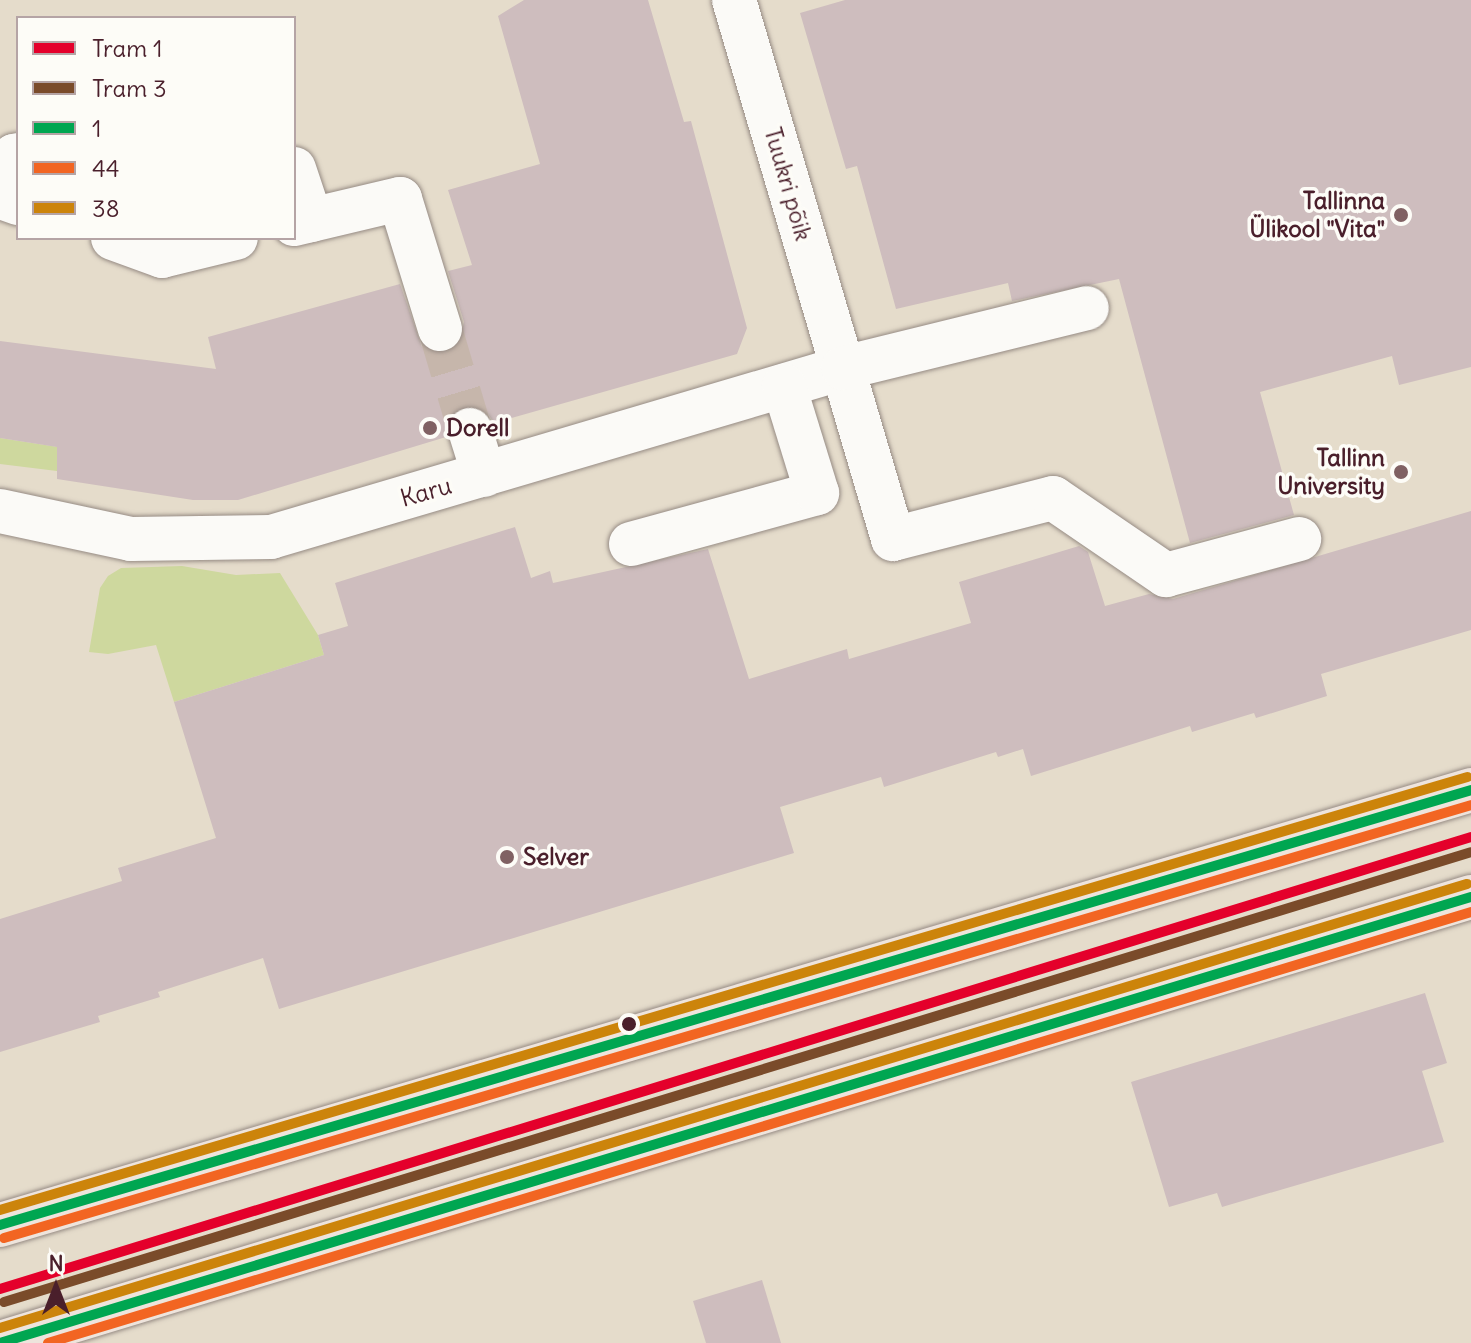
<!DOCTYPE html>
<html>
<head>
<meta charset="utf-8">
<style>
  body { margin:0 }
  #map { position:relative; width:1471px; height:1343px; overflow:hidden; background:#e5dccb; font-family:Delius,sans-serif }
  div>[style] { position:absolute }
  .green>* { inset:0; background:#ced89e }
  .building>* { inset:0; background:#cebdbe }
  .minor-tunnel>* { height:44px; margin-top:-22px; transform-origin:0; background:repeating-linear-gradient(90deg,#c6b6ab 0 44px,transparent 0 66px) }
  .roads { filter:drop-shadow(0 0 2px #968b84) drop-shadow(0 0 2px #968b84) }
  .minor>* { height:44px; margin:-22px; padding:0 22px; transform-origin:22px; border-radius:22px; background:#fbfaf7 }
  .major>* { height:44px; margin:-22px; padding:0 22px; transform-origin:22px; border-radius:22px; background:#eee4dc }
  .bus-1>* { height:10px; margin:-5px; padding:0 5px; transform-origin:5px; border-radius:5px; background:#00a651 }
  .bus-2>* { height:10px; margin:-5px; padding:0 5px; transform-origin:5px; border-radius:5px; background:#f26522 }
  .bus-3>* { height:10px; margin:-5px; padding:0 5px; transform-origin:5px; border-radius:5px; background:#cc840b }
  .tram-1>* { height:10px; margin:-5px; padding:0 5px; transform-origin:5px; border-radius:5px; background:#e4002b }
  .tram-2>* { height:10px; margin:-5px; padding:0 5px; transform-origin:5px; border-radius:5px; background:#7a4b2a }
  .dots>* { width:22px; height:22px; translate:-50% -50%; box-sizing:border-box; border:4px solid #fdfcf7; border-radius:50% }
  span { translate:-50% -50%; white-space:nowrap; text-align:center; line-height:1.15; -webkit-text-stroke:7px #fdfcf7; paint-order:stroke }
  .street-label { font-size:24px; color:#4a1f2b }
  .poi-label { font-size:24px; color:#4a1f2b; font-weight:700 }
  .right { translate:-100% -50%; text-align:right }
  .left { translate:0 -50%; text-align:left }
  .legend { position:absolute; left:16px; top:16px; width:280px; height:224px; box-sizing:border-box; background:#fdfcf7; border:2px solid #b5a4a5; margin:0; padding:10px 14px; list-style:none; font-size:24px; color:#4a1f2b }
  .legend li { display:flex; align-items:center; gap:16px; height:40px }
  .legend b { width:40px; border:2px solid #b5a4a5 }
  .north { position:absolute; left:16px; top:1247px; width:80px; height:80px; -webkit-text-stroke:6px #fdfcf7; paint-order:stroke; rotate:0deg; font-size:22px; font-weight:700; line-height:32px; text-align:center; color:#4a1f2b }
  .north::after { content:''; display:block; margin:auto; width:28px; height:36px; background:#4a1f2b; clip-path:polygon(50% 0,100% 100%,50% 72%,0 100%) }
</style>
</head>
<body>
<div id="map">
  <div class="green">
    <i style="clip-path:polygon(0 438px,58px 447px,57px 471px,0 464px)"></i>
    <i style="clip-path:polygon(182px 566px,236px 575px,280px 573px,318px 635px,324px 655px,174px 702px,156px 645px,108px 654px,89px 652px,100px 588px,108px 576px,121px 568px)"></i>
  </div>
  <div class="building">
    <i style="clip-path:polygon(524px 0,648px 0,684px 122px,691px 121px,747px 328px,737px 354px,494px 423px,486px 411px,463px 406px,451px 414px,446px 437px,238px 500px,193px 500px,57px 479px,57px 447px,0 438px,0 341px,216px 369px,208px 337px,400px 284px,422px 347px,435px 353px,458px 347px,464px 322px,448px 271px,472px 265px,448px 190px,540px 164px,498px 16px)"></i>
    <i style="clip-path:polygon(845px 0,1471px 0,1471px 367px,1399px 385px,1392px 356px,1260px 392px,1294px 515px,1190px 543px,1119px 279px,1012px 301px,1008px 283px,896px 309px,857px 166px,846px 169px,800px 13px)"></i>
    <i style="clip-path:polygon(1471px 511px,1471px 630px,1321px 674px,1327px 696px,1256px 718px,1254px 713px,1192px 732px,1190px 726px,1031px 776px,1023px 749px,998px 757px,996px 752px,884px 787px,881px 777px,780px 807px,794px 853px,279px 1009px,263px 958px,158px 992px,160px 997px,98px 1016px,100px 1022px,0 1052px,0 919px,122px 881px,118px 868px,216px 838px,174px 702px,324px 655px,318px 635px,348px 626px,335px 583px,515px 527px,531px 578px,550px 571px,553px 583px,708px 549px,749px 679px,847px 649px,849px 659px,971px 623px,959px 582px,1079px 546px,1088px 552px,1105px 606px,1149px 594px,1173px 599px)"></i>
    <i style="clip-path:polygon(1425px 993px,1447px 1063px,1422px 1071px,1444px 1142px,1222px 1207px,1217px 1193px,1169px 1207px,1131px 1082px)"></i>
    <i style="clip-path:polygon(762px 1280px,781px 1343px,706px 1343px,693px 1301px)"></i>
  </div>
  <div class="minor-tunnel">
    <i style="left:440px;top:329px;width:105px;rotate:73.5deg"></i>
  </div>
  <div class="roads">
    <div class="minor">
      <i style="left:734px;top:0;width:562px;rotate:73.56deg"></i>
      <i style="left:893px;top:539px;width:165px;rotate:-14.4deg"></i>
      <i style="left:1053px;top:498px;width:137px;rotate:34.3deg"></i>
      <i style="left:1166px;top:575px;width:138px;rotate:-15.1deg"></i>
      <i style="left:18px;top:155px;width:4px;rotate:166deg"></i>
      <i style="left:14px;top:156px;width:43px;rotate:103.4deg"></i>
      <i style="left:4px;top:198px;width:15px;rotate:20deg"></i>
      <i style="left:294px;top:169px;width:54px;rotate:71.6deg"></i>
      <i style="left:294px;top:224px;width:109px;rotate:-13.3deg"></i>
      <i style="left:400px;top:199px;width:136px;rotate:72.9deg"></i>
      <i style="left:113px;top:238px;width:52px;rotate:20.2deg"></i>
      <i style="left:162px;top:256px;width:76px;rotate:-13.7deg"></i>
      <i style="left:470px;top:430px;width:47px;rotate:72.7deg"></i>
      <i style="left:0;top:511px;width:134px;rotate:12.1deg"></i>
      <i style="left:131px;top:539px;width:140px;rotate:-0.8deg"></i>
      <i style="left:271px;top:537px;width:596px;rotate:-16.46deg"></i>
      <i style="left:843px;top:368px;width:251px;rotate:-13.8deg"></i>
      <i style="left:631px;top:544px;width:193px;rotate:-15.3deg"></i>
      <i style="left:817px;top:493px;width:112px;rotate:-107.1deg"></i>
    </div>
    <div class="major">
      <i style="left:0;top:1225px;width:1534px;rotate:-16.47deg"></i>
      <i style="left:0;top:1343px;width:1537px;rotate:-16.87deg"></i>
    </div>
  </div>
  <div class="bus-1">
    <i style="left:0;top:1225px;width:1534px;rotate:-16.47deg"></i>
    <i style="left:0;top:1343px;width:1537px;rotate:-16.87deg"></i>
  </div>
  <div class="bus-2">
    <i style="left:4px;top:1238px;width:1530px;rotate:-16.44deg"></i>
    <i style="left:48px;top:1343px;width:1487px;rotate:-16.85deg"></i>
  </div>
  <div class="bus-3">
    <i style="left:0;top:1210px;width:1530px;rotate:-16.44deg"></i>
    <i style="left:0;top:1328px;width:1533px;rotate:-16.84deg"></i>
  </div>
  <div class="tram-1">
    <i style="left:0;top:1289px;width:1539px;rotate:-17.08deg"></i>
  </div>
  <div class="tram-2">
    <i style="left:4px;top:1302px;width:1534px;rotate:-17.05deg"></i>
  </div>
  <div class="dots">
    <i style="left:1401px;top:215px;background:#806163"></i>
    <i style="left:430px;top:428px;background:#806163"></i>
    <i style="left:1401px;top:472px;background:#806163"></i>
    <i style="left:507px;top:857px;background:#806163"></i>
    <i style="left:629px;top:1024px;background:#4a1f2b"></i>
  </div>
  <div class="street-label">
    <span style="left:788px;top:184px;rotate:74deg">Tuukri põik</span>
    <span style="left:426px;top:492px;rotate:-16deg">Karu</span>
  </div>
  <div class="poi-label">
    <span class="right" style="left:1385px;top:215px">Tallinna<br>Ülikool "Vita"</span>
    <span class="left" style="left:446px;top:428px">Dorell</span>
    <span class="right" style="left:1385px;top:472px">Tallinn<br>University</span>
    <span class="left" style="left:523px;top:857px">Selver</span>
  </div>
  <ul class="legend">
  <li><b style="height:10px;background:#e4002b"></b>Tram 1</li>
  <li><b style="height:10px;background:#7a4b2a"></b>Tram 3</li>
  <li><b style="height:10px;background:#00a651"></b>1</li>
  <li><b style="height:10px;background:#f26522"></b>44</li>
  <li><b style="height:10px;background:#cc840b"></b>38</li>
  </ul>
  <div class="north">N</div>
</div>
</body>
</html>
